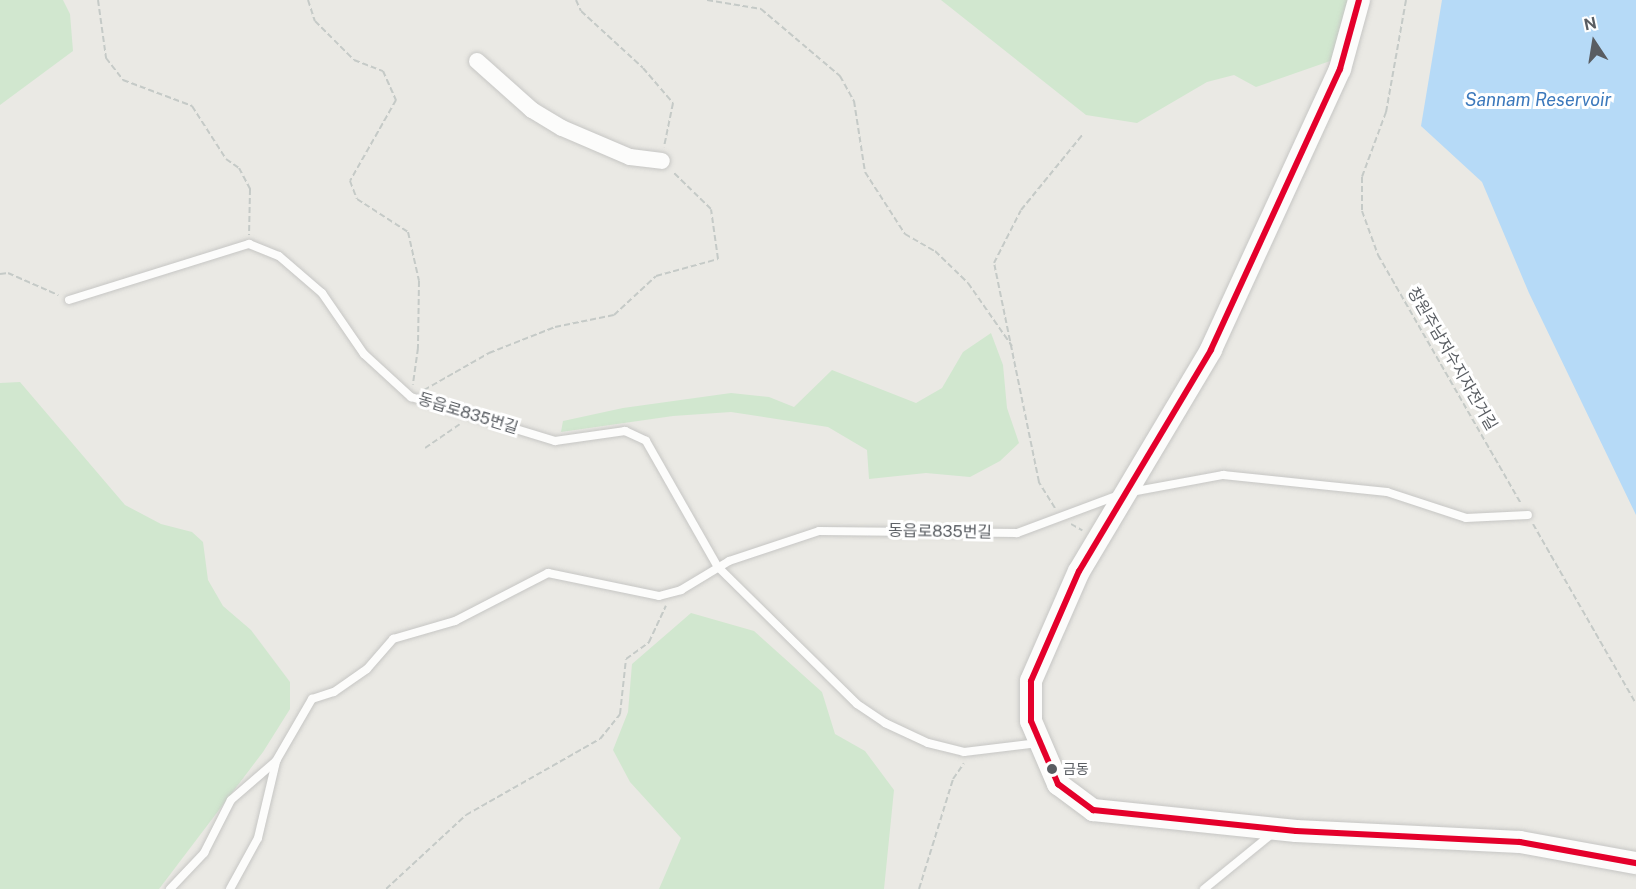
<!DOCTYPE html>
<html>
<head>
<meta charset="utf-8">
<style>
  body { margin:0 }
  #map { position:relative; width:1636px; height:889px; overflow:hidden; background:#eae9e4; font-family:"Public Sans","Noto Sans KR",sans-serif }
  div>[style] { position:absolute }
  .green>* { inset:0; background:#d1e7cf }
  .water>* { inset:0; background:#b6daf7 }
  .path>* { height:2px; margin-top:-1px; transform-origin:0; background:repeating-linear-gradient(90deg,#c5cac7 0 6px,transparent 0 9px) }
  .roads { filter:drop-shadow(0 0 2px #c6c6c4) drop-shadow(0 0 2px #c6c6c4) }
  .lane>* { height:8px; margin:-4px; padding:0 4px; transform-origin:4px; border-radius:4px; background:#fcfcfb }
  .street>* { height:16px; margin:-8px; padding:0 8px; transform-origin:8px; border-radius:8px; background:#fcfcfb }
  .secondary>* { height:22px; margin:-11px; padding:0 11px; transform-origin:11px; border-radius:11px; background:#fcfcfb }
  .bus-1>* { height:6px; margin:-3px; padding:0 3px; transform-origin:3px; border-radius:3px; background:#e4002b }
  .dots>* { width:16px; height:16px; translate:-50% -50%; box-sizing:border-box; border:3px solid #fff; border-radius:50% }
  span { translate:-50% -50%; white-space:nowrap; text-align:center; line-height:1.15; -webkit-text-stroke:6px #fff; paint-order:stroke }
  .bus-label { font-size:14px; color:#595d62 }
  .left { translate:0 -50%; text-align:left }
  .street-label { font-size:16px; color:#595d62 }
  .water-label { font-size:18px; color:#3c79bc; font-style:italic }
  .north { position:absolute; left:1564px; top:12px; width:60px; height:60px; -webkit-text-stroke:4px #fff; paint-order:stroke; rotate:348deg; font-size:16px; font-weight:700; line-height:24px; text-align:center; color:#595d62 }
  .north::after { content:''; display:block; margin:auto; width:21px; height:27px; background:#595d62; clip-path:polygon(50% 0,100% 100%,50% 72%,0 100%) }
</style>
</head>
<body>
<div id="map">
  <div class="green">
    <i style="clip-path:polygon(0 0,63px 0,70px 14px,73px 51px,0 105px)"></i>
    <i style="clip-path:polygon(941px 0,1348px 0,1333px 60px,1256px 87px,1234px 75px,1207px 82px,1137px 123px,1086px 115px)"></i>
    <i style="clip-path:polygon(991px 333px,1003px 365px,1007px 408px,1019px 443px,1000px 461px,970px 477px,926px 473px,869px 479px,867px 450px,828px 427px,731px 412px,673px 416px,561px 432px,563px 421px,623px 408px,731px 393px,769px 397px,794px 407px,832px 370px,916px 403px,942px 388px,963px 352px)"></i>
    <i style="clip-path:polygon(20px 382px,125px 505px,161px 524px,192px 532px,203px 542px,208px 580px,223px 606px,251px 630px,290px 682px,290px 709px,263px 752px,159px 889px,0 889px,0 383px)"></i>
    <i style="clip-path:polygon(691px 613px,754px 631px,822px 692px,835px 734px,865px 751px,894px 790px,884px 889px,659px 889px,681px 838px,630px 782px,613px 750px,628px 712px,632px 664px)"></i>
  </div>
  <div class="water">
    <i style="clip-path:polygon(1442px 0,1636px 0,1636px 515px,1529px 293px,1482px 182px,1421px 126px)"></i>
  </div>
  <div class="path">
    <i style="left:98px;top:0;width:59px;rotate:82.1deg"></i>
    <i style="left:106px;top:58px;width:28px;rotate:52deg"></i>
    <i style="left:123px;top:80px;width:74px;rotate:20.6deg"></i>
    <i style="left:192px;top:106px;width:63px;rotate:57.3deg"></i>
    <i style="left:226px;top:159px;width:16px;rotate:35deg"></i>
    <i style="left:239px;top:168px;width:24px;rotate:62deg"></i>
    <i style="left:250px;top:189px;width:46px;rotate:91.2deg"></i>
    <i style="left:308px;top:0;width:22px;rotate:72deg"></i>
    <i style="left:315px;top:21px;width:55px;rotate:45deg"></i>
    <i style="left:354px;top:60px;width:31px;rotate:21deg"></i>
    <i style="left:383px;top:71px;width:32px;rotate:66deg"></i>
    <i style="left:396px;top:100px;width:93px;rotate:119.6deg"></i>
    <i style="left:350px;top:181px;width:19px;rotate:69deg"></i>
    <i style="left:357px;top:199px;width:61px;rotate:32.9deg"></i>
    <i style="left:408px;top:232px;width:50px;rotate:77.3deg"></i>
    <i style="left:419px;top:281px;width:67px;rotate:90.9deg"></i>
    <i style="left:418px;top:348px;width:37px;rotate:98deg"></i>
    <i style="left:576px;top:0;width:12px;rotate:66deg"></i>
    <i style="left:581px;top:11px;width:84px;rotate:42.6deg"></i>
    <i style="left:643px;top:68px;width:46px;rotate:49.4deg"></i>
    <i style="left:673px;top:103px;width:45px;rotate:101.6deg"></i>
    <i style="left:707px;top:0;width:55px;rotate:9.5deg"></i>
    <i style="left:761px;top:9px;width:104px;rotate:40.3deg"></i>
    <i style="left:840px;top:76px;width:29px;rotate:61deg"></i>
    <i style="left:854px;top:101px;width:72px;rotate:81.2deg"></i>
    <i style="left:865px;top:172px;width:74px;rotate:57.2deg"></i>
    <i style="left:905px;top:234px;width:34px;rotate:30deg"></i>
    <i style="left:935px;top:251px;width:46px;rotate:44.1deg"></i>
    <i style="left:968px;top:283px;width:77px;rotate:55.1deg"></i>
    <i style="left:1406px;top:0;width:114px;rotate:100.1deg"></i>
    <i style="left:1386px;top:112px;width:69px;rotate:110.3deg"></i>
    <i style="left:1362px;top:177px;width:34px;rotate:90deg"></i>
    <i style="left:1362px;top:211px;width:47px;rotate:70deg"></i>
    <i style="left:1378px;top:255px;width:287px;rotate:60.1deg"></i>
    <i style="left:0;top:274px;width:8px;rotate:-7deg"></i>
    <i style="left:8px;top:273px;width:55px;rotate:23.7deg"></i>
    <i style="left:424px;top:390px;width:75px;rotate:-29.6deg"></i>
    <i style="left:489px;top:353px;width:71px;rotate:-21.5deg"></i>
    <i style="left:555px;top:327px;width:60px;rotate:-11.5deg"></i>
    <i style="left:614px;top:315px;width:57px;rotate:-42.9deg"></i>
    <i style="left:656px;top:276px;width:64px;rotate:-15.3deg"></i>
    <i style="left:718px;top:259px;width:50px;rotate:-98deg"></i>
    <i style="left:711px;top:209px;width:53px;rotate:-135.8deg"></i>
    <i style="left:425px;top:448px;width:42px;rotate:-34.4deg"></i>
    <i style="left:1055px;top:508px;width:31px;rotate:-122deg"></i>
    <i style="left:1039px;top:482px;width:224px;rotate:-101.6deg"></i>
    <i style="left:994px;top:263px;width:59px;rotate:-63deg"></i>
    <i style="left:1021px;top:210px;width:98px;rotate:-50.8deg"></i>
    <i style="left:1071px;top:524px;width:13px;rotate:29deg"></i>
    <i style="left:1533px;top:524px;width:207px;rotate:60.2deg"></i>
    <i style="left:386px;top:889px;width:109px;rotate:-42.8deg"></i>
    <i style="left:466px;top:815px;width:154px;rotate:-29.6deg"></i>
    <i style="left:600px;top:739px;width:32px;rotate:-51deg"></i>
    <i style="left:620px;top:714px;width:55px;rotate:-83.8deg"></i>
    <i style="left:626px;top:659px;width:29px;rotate:-36deg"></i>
    <i style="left:649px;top:642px;width:40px;rotate:-65deg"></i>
    <i style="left:919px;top:889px;width:115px;rotate:-72.8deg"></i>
    <i style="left:953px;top:779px;width:19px;rotate:-55deg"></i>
  </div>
  <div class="roads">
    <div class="lane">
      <i style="left:69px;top:300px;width:189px;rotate:-17.3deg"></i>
      <i style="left:249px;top:244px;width:32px;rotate:22deg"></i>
      <i style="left:279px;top:256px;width:57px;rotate:40.7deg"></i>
      <i style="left:322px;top:293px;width:74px;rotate:55.5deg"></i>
      <i style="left:364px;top:354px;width:64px;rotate:42.5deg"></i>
      <i style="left:411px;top:397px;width:151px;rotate:17deg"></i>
      <i style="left:555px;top:441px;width:71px;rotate:-8.1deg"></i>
      <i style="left:625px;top:431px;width:23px;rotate:25deg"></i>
      <i style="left:646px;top:441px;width:145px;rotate:60.3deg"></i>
      <i style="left:718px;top:567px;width:195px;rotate:44.6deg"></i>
      <i style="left:857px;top:704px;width:34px;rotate:34deg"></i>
      <i style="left:885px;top:723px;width:47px;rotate:24.9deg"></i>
      <i style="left:928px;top:743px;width:37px;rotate:14deg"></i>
      <i style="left:964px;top:752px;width:75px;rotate:-6.9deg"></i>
      <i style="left:1131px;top:492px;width:94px;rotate:-10.5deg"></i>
      <i style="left:1223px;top:475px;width:165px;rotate:5.9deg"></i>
      <i style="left:1387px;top:492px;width:83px;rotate:18.2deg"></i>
      <i style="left:1466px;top:518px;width:62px;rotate:-2.8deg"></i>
      <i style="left:170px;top:889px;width:50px;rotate:-46.6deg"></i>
      <i style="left:204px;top:853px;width:59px;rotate:-63deg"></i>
      <i style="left:231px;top:800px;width:60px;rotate:-40.9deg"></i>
      <i style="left:276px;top:761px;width:72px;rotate:-59.9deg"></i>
      <i style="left:312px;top:699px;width:23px;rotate:-18deg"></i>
      <i style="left:334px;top:692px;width:40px;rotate:-34.9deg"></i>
      <i style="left:367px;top:669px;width:40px;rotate:-49deg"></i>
      <i style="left:393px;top:639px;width:65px;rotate:-16.2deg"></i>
      <i style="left:455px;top:621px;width:105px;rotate:-27.3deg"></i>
      <i style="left:548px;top:573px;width:113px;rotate:11.7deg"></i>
      <i style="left:659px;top:596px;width:23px;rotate:-15deg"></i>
      <i style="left:681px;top:590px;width:56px;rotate:-31.1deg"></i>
      <i style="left:729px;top:561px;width:95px;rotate:-18.4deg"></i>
      <i style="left:819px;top:531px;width:198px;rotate:0.6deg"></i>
      <i style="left:1017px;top:533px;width:109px;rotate:-20.4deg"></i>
      <i style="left:230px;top:889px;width:58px;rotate:-61.2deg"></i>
      <i style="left:258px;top:838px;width:78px;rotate:-76.7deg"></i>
      <i style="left:1204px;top:889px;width:89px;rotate:-39.1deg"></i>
    </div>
    <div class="street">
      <i style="left:477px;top:61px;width:74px;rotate:41.7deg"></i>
      <i style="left:532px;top:110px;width:35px;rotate:31deg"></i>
      <i style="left:562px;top:128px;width:74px;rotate:23.1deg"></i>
      <i style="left:630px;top:157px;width:32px;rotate:7deg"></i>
    </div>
    <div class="secondary">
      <i style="left:1359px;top:0;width:72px;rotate:105.4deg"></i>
      <i style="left:1340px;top:69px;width:309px;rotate:114.7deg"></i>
      <i style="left:1211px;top:350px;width:257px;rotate:120.8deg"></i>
      <i style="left:1079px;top:571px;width:120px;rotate:113.6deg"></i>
      <i style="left:1031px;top:681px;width:40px;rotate:90deg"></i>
      <i style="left:1031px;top:721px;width:69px;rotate:66.8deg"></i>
      <i style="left:1058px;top:784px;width:44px;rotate:36.6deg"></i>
      <i style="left:1093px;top:810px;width:204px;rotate:5.9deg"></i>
      <i style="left:1296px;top:831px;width:224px;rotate:2.8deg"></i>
      <i style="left:1520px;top:842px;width:118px;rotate:10.3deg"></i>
    </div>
  </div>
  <div class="bus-1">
    <i style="left:1359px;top:0;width:72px;rotate:105.4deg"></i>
    <i style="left:1340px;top:69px;width:309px;rotate:114.7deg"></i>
    <i style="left:1211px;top:350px;width:257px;rotate:120.8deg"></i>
    <i style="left:1079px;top:571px;width:120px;rotate:113.6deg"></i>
    <i style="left:1031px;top:681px;width:40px;rotate:90deg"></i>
    <i style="left:1031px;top:721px;width:69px;rotate:66.8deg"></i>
    <i style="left:1058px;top:784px;width:44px;rotate:36.6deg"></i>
    <i style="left:1093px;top:810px;width:204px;rotate:5.9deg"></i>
    <i style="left:1296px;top:831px;width:224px;rotate:2.8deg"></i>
    <i style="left:1520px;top:842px;width:118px;rotate:10.3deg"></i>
  </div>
  <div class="dots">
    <i style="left:1052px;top:769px;background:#595d62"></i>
  </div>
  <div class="bus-label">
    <span class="left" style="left:1063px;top:769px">금동</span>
  </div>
  <div class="street-label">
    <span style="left:1452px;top:359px;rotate:60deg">창원주남저수지자전거길</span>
    <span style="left:468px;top:414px;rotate:17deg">동읍로835번길</span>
    <span style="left:940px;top:532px;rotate:1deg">동읍로835번길</span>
  </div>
  <div class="water-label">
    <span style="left:1538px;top:100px">Sannam Reservoir</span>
  </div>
  <div class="north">N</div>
</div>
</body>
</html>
